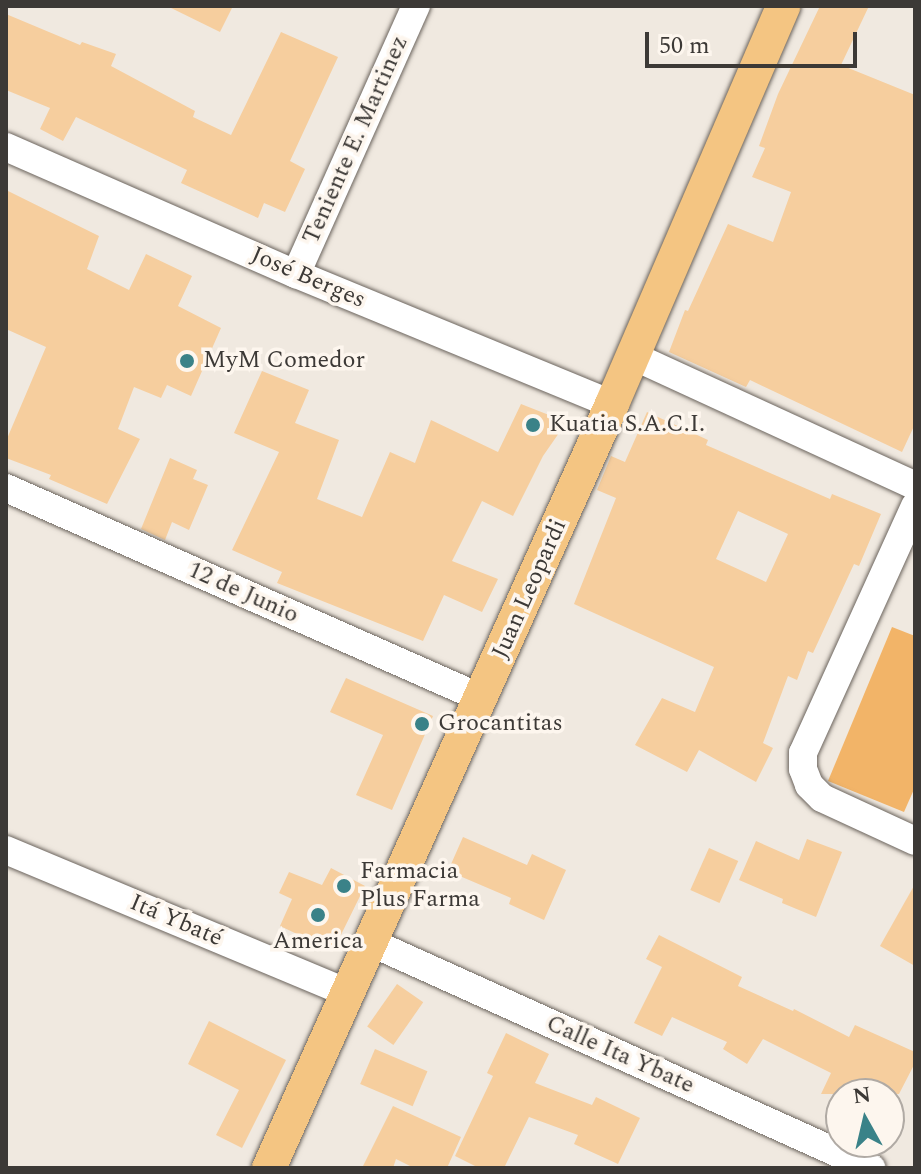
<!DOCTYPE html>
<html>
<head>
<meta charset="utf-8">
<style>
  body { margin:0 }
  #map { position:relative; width:921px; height:1174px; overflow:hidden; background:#f0e9e0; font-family:Spectral,serif }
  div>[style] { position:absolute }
  .green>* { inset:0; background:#f2b468 }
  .building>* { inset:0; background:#f6ce9e; transform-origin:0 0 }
  .roads { filter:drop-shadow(0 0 2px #6b645d) drop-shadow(0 0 2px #6b645d) }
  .minor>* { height:28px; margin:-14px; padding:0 14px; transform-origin:14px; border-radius:14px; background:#fff }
  .major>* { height:34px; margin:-17px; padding:0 17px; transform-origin:17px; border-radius:17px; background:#f4c582 }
  .dots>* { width:22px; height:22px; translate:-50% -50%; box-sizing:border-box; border:4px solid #fdf6ee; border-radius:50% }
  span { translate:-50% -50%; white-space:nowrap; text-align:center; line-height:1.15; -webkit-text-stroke:7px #fdf6ee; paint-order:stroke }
  .street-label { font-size:24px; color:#3c3936 }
  .poi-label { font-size:24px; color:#3c3936 }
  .left { translate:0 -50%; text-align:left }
  .frame { position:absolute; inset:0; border:8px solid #3c3936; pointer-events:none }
  .north { position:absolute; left:825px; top:1078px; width:80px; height:80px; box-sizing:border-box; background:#fdf6ee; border:2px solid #b0aaa4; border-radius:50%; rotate:352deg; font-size:22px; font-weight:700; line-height:32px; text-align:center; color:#3c3936 }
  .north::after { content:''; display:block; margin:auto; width:28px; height:36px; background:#3a8288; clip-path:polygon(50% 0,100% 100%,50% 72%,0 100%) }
  .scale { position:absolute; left:645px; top:32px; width:212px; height:36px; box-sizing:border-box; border:4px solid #3c3936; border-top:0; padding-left:10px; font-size:24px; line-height:28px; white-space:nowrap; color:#3c3936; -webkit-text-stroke:6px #fdf6ee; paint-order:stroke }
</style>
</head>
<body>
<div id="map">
  <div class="green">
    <i style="clip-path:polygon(892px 627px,915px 636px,915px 787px,904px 812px,828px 781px)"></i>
  </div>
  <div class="building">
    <i style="clip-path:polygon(167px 6px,233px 6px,220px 32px)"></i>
    <i style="clip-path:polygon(820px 6px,869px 6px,841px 65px,915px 95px,915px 424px,902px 452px,750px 380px,746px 387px,669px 352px,685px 310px,688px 311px,728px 224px,773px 242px,791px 192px,752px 177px,765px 148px,759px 146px,778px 94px)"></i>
    <i style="clip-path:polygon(6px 14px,80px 45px,82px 42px,116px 54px,111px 66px,195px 111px,193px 117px,231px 135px,281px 32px,338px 57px,290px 161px,305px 169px,285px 212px,264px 203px,258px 218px,181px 183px,187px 170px,76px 117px,63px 141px,40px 129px,50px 108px,6px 90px)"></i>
    <i style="clip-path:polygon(6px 190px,99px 236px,87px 269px,129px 290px,146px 254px,192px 276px,178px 306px,221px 328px,191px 396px,167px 385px,161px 398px,134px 387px,118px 429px,140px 439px,107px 504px,49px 479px,51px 475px,6px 458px,6px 441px,46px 347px,6px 329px)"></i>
    <i style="clip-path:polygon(262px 371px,309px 390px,295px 423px,339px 440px,317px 499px,362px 517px,390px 452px,415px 463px,431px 420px,498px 452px,521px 404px,554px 417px,559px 433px,543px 456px,513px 516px,482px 501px,452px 561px,498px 579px,482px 612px,444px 595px,423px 641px,277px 583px,282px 572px,232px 550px,279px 452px,234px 433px)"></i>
    <i style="clip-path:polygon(evenodd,647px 412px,708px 440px,706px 445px,830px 499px,832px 494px,881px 514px,859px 566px,854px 564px,813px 653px,808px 651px,797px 680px,788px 676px,763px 743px,773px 748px,756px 782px,699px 750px,687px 772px,635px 745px,662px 698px,695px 712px,714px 667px,574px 604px,616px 498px,597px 490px,611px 456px,625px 462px,647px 412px,738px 511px,788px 534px,766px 582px,716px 559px,738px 511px)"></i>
    <i style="clip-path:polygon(170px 458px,197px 470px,193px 479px,208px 485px,189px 530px,172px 522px,165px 540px,141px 529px)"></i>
    <i style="clip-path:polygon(346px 678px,433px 716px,392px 810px,356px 795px,383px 735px,330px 712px)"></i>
    <i style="clip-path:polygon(463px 837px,527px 865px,532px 854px,566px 870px,544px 920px,509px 904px,511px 898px,448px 871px)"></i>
    <i style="clip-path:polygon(807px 839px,842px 852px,816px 917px,782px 903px,783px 899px,739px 880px,756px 841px,799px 860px)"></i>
    <i style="left:709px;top:848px;width:32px;height:46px;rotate:24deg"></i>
    <i style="clip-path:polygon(331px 868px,365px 886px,333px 951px,280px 926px,292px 899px,279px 893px,289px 872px,322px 885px)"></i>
    <i style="clip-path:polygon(915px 884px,915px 966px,880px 946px)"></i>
    <i style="clip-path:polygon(659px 935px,742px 977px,738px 986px,793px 1011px,794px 1009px,849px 1037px,855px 1025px,915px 1052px,915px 1063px,899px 1094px,821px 1094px,831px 1073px,763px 1039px,747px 1064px,723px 1049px,727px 1042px,672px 1017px,662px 1036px,634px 1023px,662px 967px,646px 959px)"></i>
    <i style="left:397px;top:984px;width:32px;height:52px;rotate:35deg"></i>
    <i style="clip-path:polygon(209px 1021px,286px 1060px,242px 1148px,216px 1135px,239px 1090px,188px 1064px)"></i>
    <i style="clip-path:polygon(506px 1033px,549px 1054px,535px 1083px,592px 1105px,596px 1097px,640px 1118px,618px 1164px,574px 1144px,578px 1135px,529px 1117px,504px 1168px,479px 1168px,455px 1156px,493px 1076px,487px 1073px)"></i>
    <i style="left:375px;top:1049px;width:57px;height:38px;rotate:23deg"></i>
    <i style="clip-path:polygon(393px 1106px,461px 1137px,447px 1168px,414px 1168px,396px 1159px,393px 1168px,362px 1168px)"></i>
  </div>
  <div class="roads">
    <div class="minor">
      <i style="left:6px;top:147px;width:317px;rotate:23.7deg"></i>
      <i style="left:296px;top:274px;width:342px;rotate:22.4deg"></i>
      <i style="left:296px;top:274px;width:294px;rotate:-65.9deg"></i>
      <i style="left:633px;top:356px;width:311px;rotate:24.7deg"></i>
      <i style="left:6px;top:488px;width:519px;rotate:23.85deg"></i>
      <i style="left:915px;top:506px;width:271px;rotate:114.4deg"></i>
      <i style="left:803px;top:753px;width:16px;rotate:90deg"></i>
      <i style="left:803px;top:769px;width:17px;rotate:69deg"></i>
      <i style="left:809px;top:785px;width:18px;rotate:45deg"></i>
      <i style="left:822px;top:798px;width:102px;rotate:24.8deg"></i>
      <i style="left:6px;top:850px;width:368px;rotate:22.7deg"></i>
      <i style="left:370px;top:942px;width:550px;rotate:24.28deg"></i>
    </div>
    <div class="major">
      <i style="left:269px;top:1168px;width:837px;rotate:-65.82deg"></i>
      <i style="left:612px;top:404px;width:433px;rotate:-66.7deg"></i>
    </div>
  </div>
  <div class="dots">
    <i style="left:187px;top:361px;background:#3a8288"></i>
    <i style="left:533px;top:425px;background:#3a8288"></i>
    <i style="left:422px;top:724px;background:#3a8288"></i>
    <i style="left:344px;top:886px;background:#3a8288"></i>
    <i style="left:318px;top:915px;background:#3a8288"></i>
  </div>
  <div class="street-label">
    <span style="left:356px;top:140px;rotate:-66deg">Teniente E. Martinez</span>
    <span style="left:308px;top:278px;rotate:23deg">José Berges</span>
    <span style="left:530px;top:589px;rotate:-66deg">Juan Leopardi</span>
    <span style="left:243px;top:593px;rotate:24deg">12 de Junio</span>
    <span style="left:176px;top:921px;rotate:23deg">Itá Ybaté</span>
    <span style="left:620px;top:1055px;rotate:24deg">Calle Ita Ybate</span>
  </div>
  <div class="poi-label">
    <span class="left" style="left:203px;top:361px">MyM Comedor</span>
    <span class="left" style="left:549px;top:425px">Kuatia S.A.C.I.</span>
    <span class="left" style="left:438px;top:724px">Grocantitas</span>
    <span class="left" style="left:360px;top:886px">Farmacia<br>Plus Farma</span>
    <span style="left:318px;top:942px">America</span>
  </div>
  <div class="frame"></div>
  <div class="north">N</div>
  <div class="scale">50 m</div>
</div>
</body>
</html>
